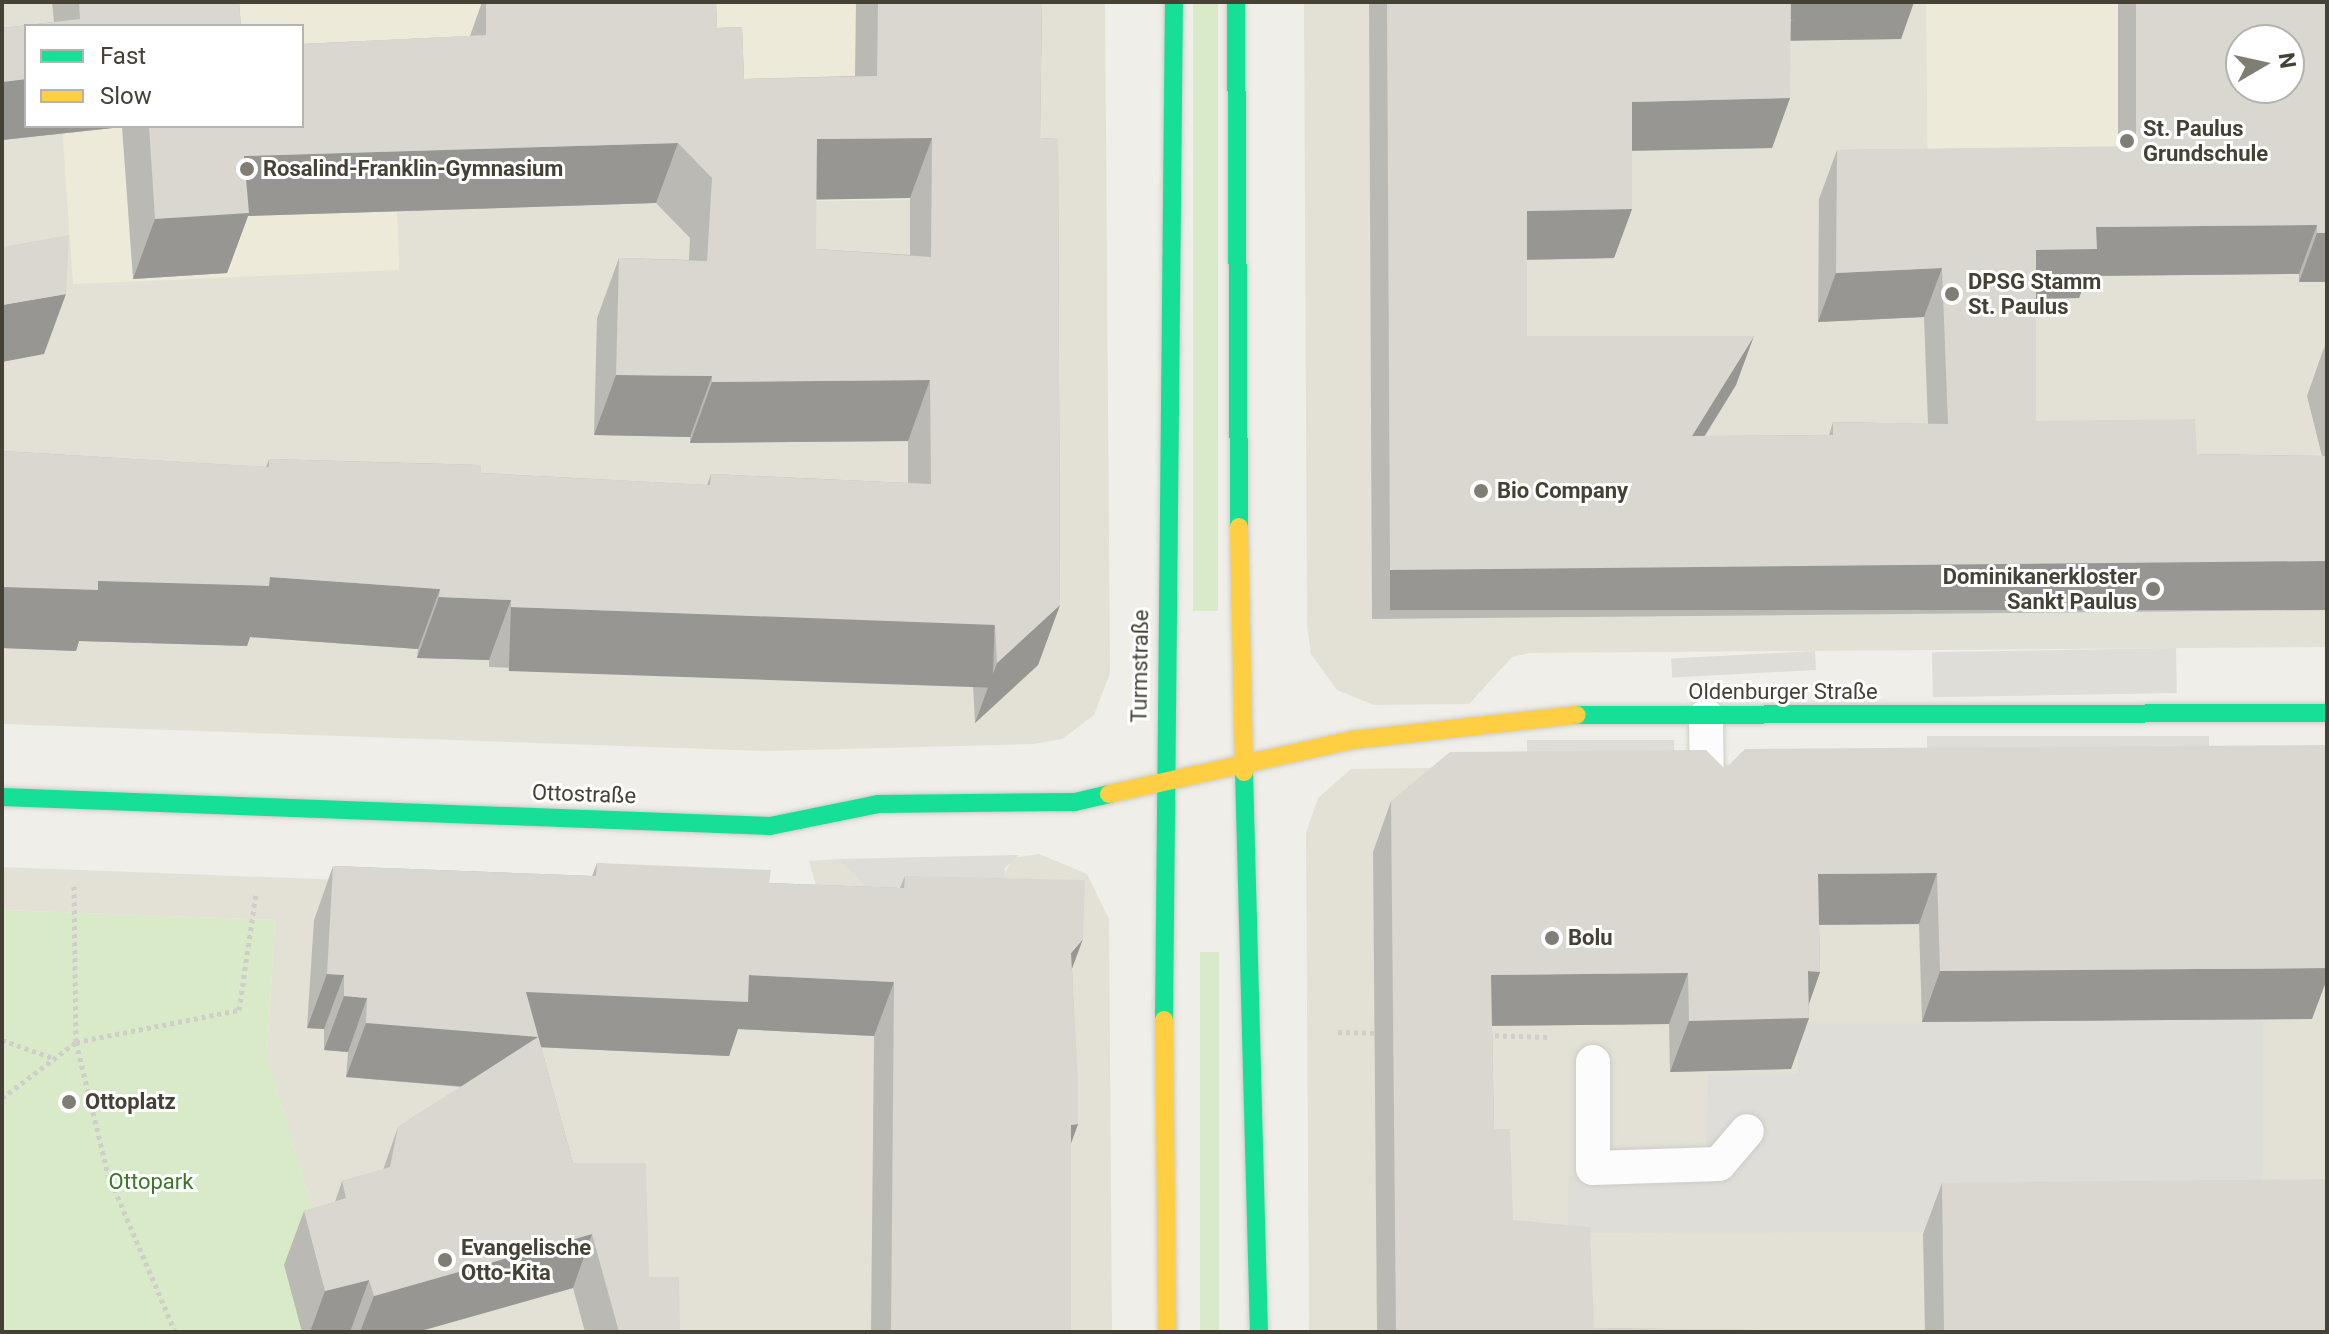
<!DOCTYPE html>
<html>
<head>
<meta charset="utf-8">
<style>
  body { margin:0 }
  #map { position:relative; width:2329px; height:1334px; overflow:hidden; background:#efeee8; font-family:Roboto,sans-serif }
  div>[style] { position:absolute }
  .residential>* { inset:0; background:#e3e1d5 }
  .education>* { inset:0; background:#edeada }
  .green>* { inset:0; background:#d8eac8; transform-origin:0 0 }
  .parking>* { inset:0; background:#deddd8; transform-origin:0 0 }
  .path>* { height:5px; margin-top:-2.5px; transform-origin:0; background:repeating-linear-gradient(90deg,#d0ceca 0 4px,transparent 0 8px) }
  .roads { filter:drop-shadow(0 0 2px #cdccc6) drop-shadow(0 0 2px #cdccc6) }
  .lane>* { height:34px; margin:-17px; padding:0 17px; transform-origin:17px; border-radius:17px; background:#fdfcfc }
  .fast>* { height:18px; margin:-9px; padding:0 9px; transform-origin:9px; border-radius:9px; background:#16e098 }
  .slow>* { height:18px; margin:-9px; padding:0 9px; transform-origin:9px; border-radius:9px; background:#ffcf43 }
  .wall>* { inset:0; background:#bbb9b3 }
  .shaded-wall>* { inset:0; background:#989692; transform-origin:0 0 }
  .building>* { inset:0; background:#d9d7d0 }
  .dots>* { width:22px; height:22px; translate:-50% -50%; box-sizing:border-box; border:4px solid #fff; border-radius:50% }
  span { translate:-50% -50%; white-space:nowrap; text-align:center; line-height:1.15; -webkit-text-stroke:6px #fff; paint-order:stroke }
  .poi-label { font-size:22px; color:#454135; font-weight:700 }
  .left { translate:0 -50%; text-align:left }
  .right { translate:-100% -50%; text-align:right }
  .street-label { font-size:22px; color:#454135 }
  .park-label { font-size:22px; color:#3b7629 }
  .frame { position:absolute; inset:0; border:4px solid #454135; pointer-events:none }
  .legend { position:absolute; left:24px; top:24px; width:280px; height:104px; box-sizing:border-box; background:#fff; border:2px solid #b5b3ae; margin:0; padding:10px 14px; list-style:none; font-size:24px; color:#454135 }
  .legend li { display:flex; align-items:center; gap:16px; height:40px }
  .legend b { width:40px; border:2px solid #b5b3ae }
  .north { position:absolute; left:2225px; top:24px; width:80px; height:80px; box-sizing:border-box; background:#fff; border:2px solid #b5b3ae; border-radius:50%; rotate:81deg; font-size:22px; font-weight:700; line-height:32px; text-align:center; color:#454135 }
  .north::after { content:''; display:block; margin:auto; width:28px; height:36px; background:#807e74; clip-path:polygon(50% 0,100% 100%,50% 72%,0 100%) }
</style>
</head>
<body>
<div id="map">
  <div class="residential">
    <i style="clip-path:polygon(evenodd,2px 2px,1105px 2px,1110px 673px,1094px 715px,1062px 739px,1033px 744px,766px 751px,2px 724px,2px 2px,26px 26px,302px 26px,302px 126px,26px 126px,26px 26px)"></i>
    <i style="clip-path:polygon(evenodd,1304px 2px,2327px 2px,2327px 647px,1529px 653px,1512px 657px,1469px 704px,1374px 705px,1337px 690px,1311px 654px,1307px 626px,1304px 2px,2241px 40px,2289px 40px,2289px 88px,2241px 88px,2241px 40px)"></i>
    <i style="clip-path:polygon(2327px 757px,2327px 1332px,1309px 1332px,1306px 833px,1318px 798px,1351px 769px)"></i>
    <i style="clip-path:polygon(1039px 854px,1087px 874px,1109px 919px,1112px 1332px,349px 1332px,267px 1055px,275px 920px,2px 910px,2px 867px,762px 896px,823px 910px,809px 861px,838px 859px,885px 908px,1004px 875px,1013px 858px)"></i>
  </div>
  <div class="education">
    <i style="clip-path:polygon(53px 2px,1018px 2px,1018px 198px,397px 208px,399px 270px,73px 284px,62px 126px,302px 126px,302px 26px,55px 26px)"></i>
    <i style="clip-path:polygon(evenodd,1926px 2px,2327px 2px,2327px 194px,1928px 198px,1926px 2px,2241px 40px,2289px 40px,2289px 88px,2241px 88px,2241px 40px)"></i>
  </div>
  <div class="green">
    <i style="left:1193px;top:2px;width:25px;height:609px"></i>
    <i style="clip-path:polygon(2px 910px,275px 920px,267px 1055px,349px 1332px,2px 1332px)"></i>
    <i style="left:1200px;top:952px;width:19px;height:380px"></i>
  </div>
  <div class="parking">
    <i style="left:2176px;top:648px;width:45px;height:244px;rotate:89deg"></i>
    <i style="left:1815px;top:651px;width:19px;height:144px;rotate:87deg"></i>
    <i style="left:2209px;top:736px;width:22px;height:282px;rotate:90deg"></i>
    <i style="left:1674px;top:740px;width:22px;height:147px;rotate:90deg"></i>
    <i style="clip-path:polygon(1019px 855px,1005px 868px,1003px 893px,885px 908px,838px 859px)"></i>
    <i style="clip-path:polygon(2263px 1019px,2263px 1231px,1568px 1233px,1569px 1176px,1705px 1174px,1708px 1074px,1798px 1074px,1796px 1022px)"></i>
  </div>
  <div class="path">
    <i style="left:74px;top:886px;width:156px;rotate:89.3deg"></i>
    <i style="left:76px;top:1042px;width:136px;rotate:76.4deg"></i>
    <i style="left:108px;top:1174px;width:172px;rotate:67deg"></i>
    <i style="left:1338px;top:1032px;width:43px;rotate:1.3deg"></i>
    <i style="left:1487px;top:1035px;width:62px;rotate:1.8deg"></i>
    <i style="left:2px;top:1040px;width:57px;rotate:19.4deg"></i>
    <i style="left:2px;top:1098px;width:93px;rotate:-37.1deg"></i>
    <i style="left:76px;top:1042px;width:166px;rotate:-11.1deg"></i>
    <i style="left:239px;top:1010px;width:118px;rotate:-81.7deg"></i>
  </div>
  <div class="roads">
    <div class="lane">
      <i style="left:1706px;top:716px;width:79px;rotate:89.3deg"></i>
      <i style="left:1593px;top:1062px;width:106px;rotate:90deg"></i>
      <i style="left:1593px;top:1168px;width:126px;rotate:-1.8deg"></i>
      <i style="left:1719px;top:1164px;width:43px;rotate:-49.7deg"></i>
    </div>
    <div class="fast">
      <i style="left:1236px;top:2px;width:525px;rotate:89.67deg"></i>
      <i style="left:1577px;top:715px;width:750px;rotate:-0.15deg"></i>
      <i style="left:1244px;top:772px;width:560px;rotate:88.47deg"></i>
      <i style="left:2px;top:797px;width:769px;rotate:2.16deg"></i>
      <i style="left:770px;top:826px;width:110px;rotate:-11.5deg"></i>
      <i style="left:878px;top:804px;width:197px;rotate:-0.6deg"></i>
      <i style="left:1075px;top:802px;width:35px;rotate:-13deg"></i>
      <i style="left:1164px;top:1020px;width:1018px;rotate:-89.44deg"></i>
    </div>
    <div class="slow">
      <i style="left:1239px;top:527px;width:245px;rotate:88.8deg"></i>
      <i style="left:1109px;top:794px;width:250px;rotate:-12.5deg"></i>
      <i style="left:1353px;top:740px;width:225px;rotate:-6.4deg"></i>
      <i style="left:1164px;top:1020px;width:312px;rotate:89.4deg"></i>
    </div>
  </div>
  <div class="wall">
    <i style="clip-path:polygon(evenodd,52px 2px,239px 2px,241px 26px,26px 26px,26px 126px,302px 126px,302px 44px,470px 36px,482px 2px,716px 2px,717px 28px,742px 27px,744px 79px,855px 76px,856px 2px,1042px 2px,1040px 138px,1058px 139px,1060px 605px,1038px 665px,975px 723px,973px 685px,489px 667px,489px 660px,417px 658px,418px 649px,250px 637px,247px 646px,79px 641px,76px 651px,2px 648px,2px 446px,2px 451px,266px 467px,269px 459px,481px 465px,481px 473px,707px 485px,711px 474px,908px 483px,908px 441px,690px 443px,690px 437px,594px 435px,597px 318px,619px 258px,689px 260px,690px 238px,656px 203px,248px 216px,227px 273px,133px 279px,122px 127px,2px 140px,2px 28px,54px 22px,52px 2px,910px 198px,910px 255px,816px 249px,816px 199px,910px 198px)"></i>
    <i style="clip-path:polygon(1369px 2px,1914px 2px,1901px 39px,1790px 40px,1790px 98px,1772px 148px,1632px 151px,1632px 209px,1614px 258px,1527px 260px,1527px 336px,1736px 385px,1705px 436px,1829px 435px,1833px 422px,1928px 424px,1924px 317px,1818px 322px,1819px 199px,1837px 150px,2118px 147px,2118px 2px,2327px 2px,2327px 282px,2299px 282px,2299px 274px,2087px 276px,2079px 298px,2036px 299px,2036px 421px,2197px 454px,2322px 456px,2307px 396px,2327px 339px,2327px 610px,1372px 619px)"></i>
    <i style="clip-path:polygon(1725px 769px,2312px 1019px,1922px 1022px,1919px 924px,1819px 925px,1820px 972px,1809px 1004px,1809px 1018px,1791px 1069px,1670px 1072px,1669px 1024px,1492px 1026px,1494px 1129px,1513px 1220px,1594px 1328px,1925px 1332px,1923px 1234px,1942px 1183px,2327px 1332px,1377px 1332px,1373px 852px,1391px 801px)"></i>
    <i style="clip-path:polygon(597px 863px,769px 883px,900px 888px,905px 876px,1072px 969px,1078px 1124px,1071px 1144px,1071px 1332px,871px 1332px,874px 1036px,738px 1029px,729px 1056px,541px 1047px,573px 1163px,649px 1277px,680px 1332px,585px 1332px,573px 1288px,417px 1332px,302px 1332px,284px 1265px,304px 1211px,335px 1202px,342px 1181px,383px 1170px,398px 1127px,461px 1087px,346px 1077px,348px 1052px,324px 1050px,324px 1029px,307px 1028px,314px 920px,333px 866px,592px 876px)"></i>
  </div>
  <div class="shaded-wall">
    <i style="clip-path:polygon(1787px 2px,1914px 2px,1901px 39px,1773px 41px)"></i>
    <i style="clip-path:polygon(26px 79px,26px 126px,122px 127px,2px 140px,2px 82px)"></i>
    <i style="clip-path:polygon(1790px 98px,1772px 148px,1614px 151px,1632px 102px)"></i>
    <i style="clip-path:polygon(932px 138px,910px 198px,795px 200px,817px 139px)"></i>
    <i style="clip-path:polygon(678px 143px,656px 203px,248px 216px,227px 273px,133px 279px,155px 219px,244px 156px)"></i>
    <i style="clip-path:polygon(1632px 209px,1614px 258px,1509px 260px,1527px 211px)"></i>
    <i style="clip-path:polygon(2317px 225px,2299px 274px,2087px 276px,2079px 298px,2018px 299px,2036px 250px,2096px 227px)"></i>
    <i style="clip-path:polygon(2317px 233px,2327px 233px,2327px 282px,2299px 282px)"></i>
    <i style="clip-path:polygon(1942px 268px,1924px 317px,1818px 322px,1836px 273px)"></i>
    <i style="clip-path:polygon(66px 294px,44px 354px,2px 362px,2px 305px)"></i>
    <i style="clip-path:polygon(1754px 336px,1736px 385px,1674px 485px,1692px 436px)"></i>
    <i style="clip-path:polygon(616px 375px,712px 376px,690px 437px,594px 435px)"></i>
    <i style="clip-path:polygon(930px 380px,908px 441px,690px 443px,712px 382px)"></i>
    <i style="left:2327px;top:561px;width:49px;height:937px;rotate:90deg"></i>
    <i style="clip-path:polygon(270px 577px,440px 589px,418px 649px,250px 637px,247px 646px,79px 641px,76px 651px,2px 648px,2px 587px,98px 581px)"></i>
    <i style="clip-path:polygon(439px 597px,511px 600px,489px 660px,417px 658px)"></i>
    <i style="clip-path:polygon(1060px 605px,1038px 665px,975px 723px,997px 663px)"></i>
    <i style="left:511px;top:607px;width:484px;height:64px;rotate:2deg"></i>
    <i style="clip-path:polygon(1937px 873px,1919px 924px,1800px 925px,1818px 874px)"></i>
    <i style="clip-path:polygon(1083px 939px,1063px 993px,1071px 953px)"></i>
    <i style="clip-path:polygon(2327px 968px,2327px 979px,2312px 1019px,1922px 1022px,1940px 971px)"></i>
    <i style="clip-path:polygon(1808px 971px,1820px 972px,1804px 1018px,1809px 1018px,1791px 1069px,1670px 1072px,1689px 1021px)"></i>
    <i style="clip-path:polygon(1688px 973px,1669px 1024px,1473px 1026px,1491px 975px)"></i>
    <i style="clip-path:polygon(327px 974px,344px 975px,324px 1029px,307px 1028px)"></i>
    <i style="clip-path:polygon(749px 975px,894px 982px,874px 1036px,738px 1029px,729px 1056px,535px 1047px,518px 1091px,346px 1077px,366px 1023px,526px 992px)"></i>
    <i style="clip-path:polygon(344px 996px,367px 998px,348px 1052px,324px 1050px)"></i>
    <i style="clip-path:polygon(1078px 1124px,1058px 1178px,1071px 1125px)"></i>
    <i style="clip-path:polygon(592px 1234px,573px 1288px,417px 1332px,360px 1332px,374px 1296px)"></i>
    <i style="clip-path:polygon(369px 1280px,350px 1332px,310px 1332px,325px 1291px)"></i>
  </div>
  <div class="building">
    <i style="clip-path:polygon(79px 2px,239px 2px,241px 26px,26px 26px,26px 79px,2px 82px,2px 28px,80px 19px)"></i>
    <i style="clip-path:polygon(evenodd,486px 2px,716px 2px,717px 28px,742px 27px,744px 79px,877px 76px,878px 2px,1042px 2px,1040px 138px,1058px 139px,1060px 605px,997px 663px,995px 625px,511px 607px,511px 600px,439px 597px,440px 589px,270px 577px,269px 586px,98px 581px,98px 590px,2px 587px,2px 446px,2px 451px,269px 467px,269px 459px,481px 465px,481px 473px,710px 485px,711px 474px,931px 484px,930px 380px,712px 382px,712px 376px,616px 375px,619px 258px,707px 261px,712px 178px,678px 143px,244px 156px,249px 213px,155px 219px,149px 126px,302px 126px,302px 44px,486px 35px,486px 2px,932px 138px,931px 257px,816px 249px,817px 139px,932px 138px)"></i>
    <i style="clip-path:polygon(evenodd,1387px 2px,1791px 2px,1790px 98px,1632px 102px,1632px 209px,1527px 211px,1527px 336px,1754px 336px,1692px 436px,1833px 435px,1833px 422px,1948px 424px,1942px 268px,1836px 273px,1837px 150px,2136px 146px,2136px 2px,2327px 2px,2327px 233px,2317px 233px,2317px 225px,2096px 227px,2097px 249px,2036px 250px,2036px 421px,2195px 419px,2197px 454px,2327px 456px,2327px 561px,1390px 570px,1387px 2px,2241px 40px,2289px 40px,2289px 88px,2241px 88px,2241px 40px)"></i>
    <i style="clip-path:polygon(69px 235px,66px 294px,2px 305px,2px 247px)"></i>
    <i style="clip-path:polygon(2327px 340px,2327px 357px,2324px 347px)"></i>
    <i style="clip-path:polygon(2327px 745px,2327px 968px,1940px 971px,1937px 873px,1818px 874px,1820px 972px,1808px 971px,1809px 1018px,1689px 1021px,1688px 973px,1491px 975px,1494px 1129px,1510px 1129px,1513px 1220px,1590px 1227px,1594px 1328px,1944px 1332px,1942px 1183px,2327px 1179px,2327px 1332px,1396px 1332px,1391px 801px,1450px 752px,1706px 750px,1725px 769px,1745px 749px)"></i>
    <i style="clip-path:polygon(597px 863px,771px 870px,769px 883px,904px 888px,905px 876px,1085px 880px,1083px 939px,1071px 953px,1078px 1077px,1078px 1124px,1071px 1125px,1071px 1332px,891px 1332px,894px 982px,749px 975px,748px 1002px,526px 992px,573px 1163px,646px 1163px,649px 1277px,679px 1277px,680px 1332px,619px 1332px,592px 1234px,374px 1296px,369px 1280px,325px 1291px,304px 1211px,346px 1198px,342px 1181px,390px 1167px,398px 1127px,538px 1037px,366px 1023px,367px 998px,344px 996px,344px 975px,327px 974px,333px 866px,596px 876px)"></i>
  </div>
  <div class="dots">
    <i style="left:2127px;top:141px;background:#807e74"></i>
    <i style="left:247px;top:169px;background:#807e74"></i>
    <i style="left:1952px;top:294px;background:#807e74"></i>
    <i style="left:1481px;top:491px;background:#807e74"></i>
    <i style="left:2153px;top:589px;background:#807e74"></i>
    <i style="left:1552px;top:938px;background:#807e74"></i>
    <i style="left:69px;top:1102px;background:#807e74"></i>
    <i style="left:445px;top:1260px;background:#807e74"></i>
  </div>
  <div class="poi-label">
    <span class="left" style="left:2143px;top:141px">St. Paulus<br>Grundschule</span>
    <span class="left" style="left:263px;top:169px">Rosalind-Franklin-Gymnasium</span>
    <span class="left" style="left:1968px;top:294px">DPSG Stamm<br>St. Paulus</span>
    <span class="left" style="left:1497px;top:491px">Bio Company</span>
    <span class="right" style="left:2137px;top:589px">Dominikanerkloster<br>Sankt Paulus</span>
    <span class="left" style="left:1568px;top:938px">Bolu</span>
    <span class="left" style="left:85px;top:1102px">Ottoplatz</span>
    <span class="left" style="left:461px;top:1260px">Evangelische<br>Otto-Kita</span>
  </div>
  <div class="street-label">
    <span style="left:1140px;top:666px;rotate:-89deg">Turmstraße</span>
    <span style="left:1783px;top:692px">Oldenburger Straße</span>
    <span style="left:584px;top:794px;rotate:2deg">Ottostraße</span>
  </div>
  <div class="park-label">
    <span style="left:151px;top:1182px">Ottopark</span>
  </div>
  <div class="frame"></div>
  <ul class="legend">
  <li><b style="height:10px;background:#16e098"></b>Fast</li>
  <li><b style="height:10px;background:#ffcf43"></b>Slow</li>
  </ul>
  <div class="north">N</div>
</div>
</body>
</html>
